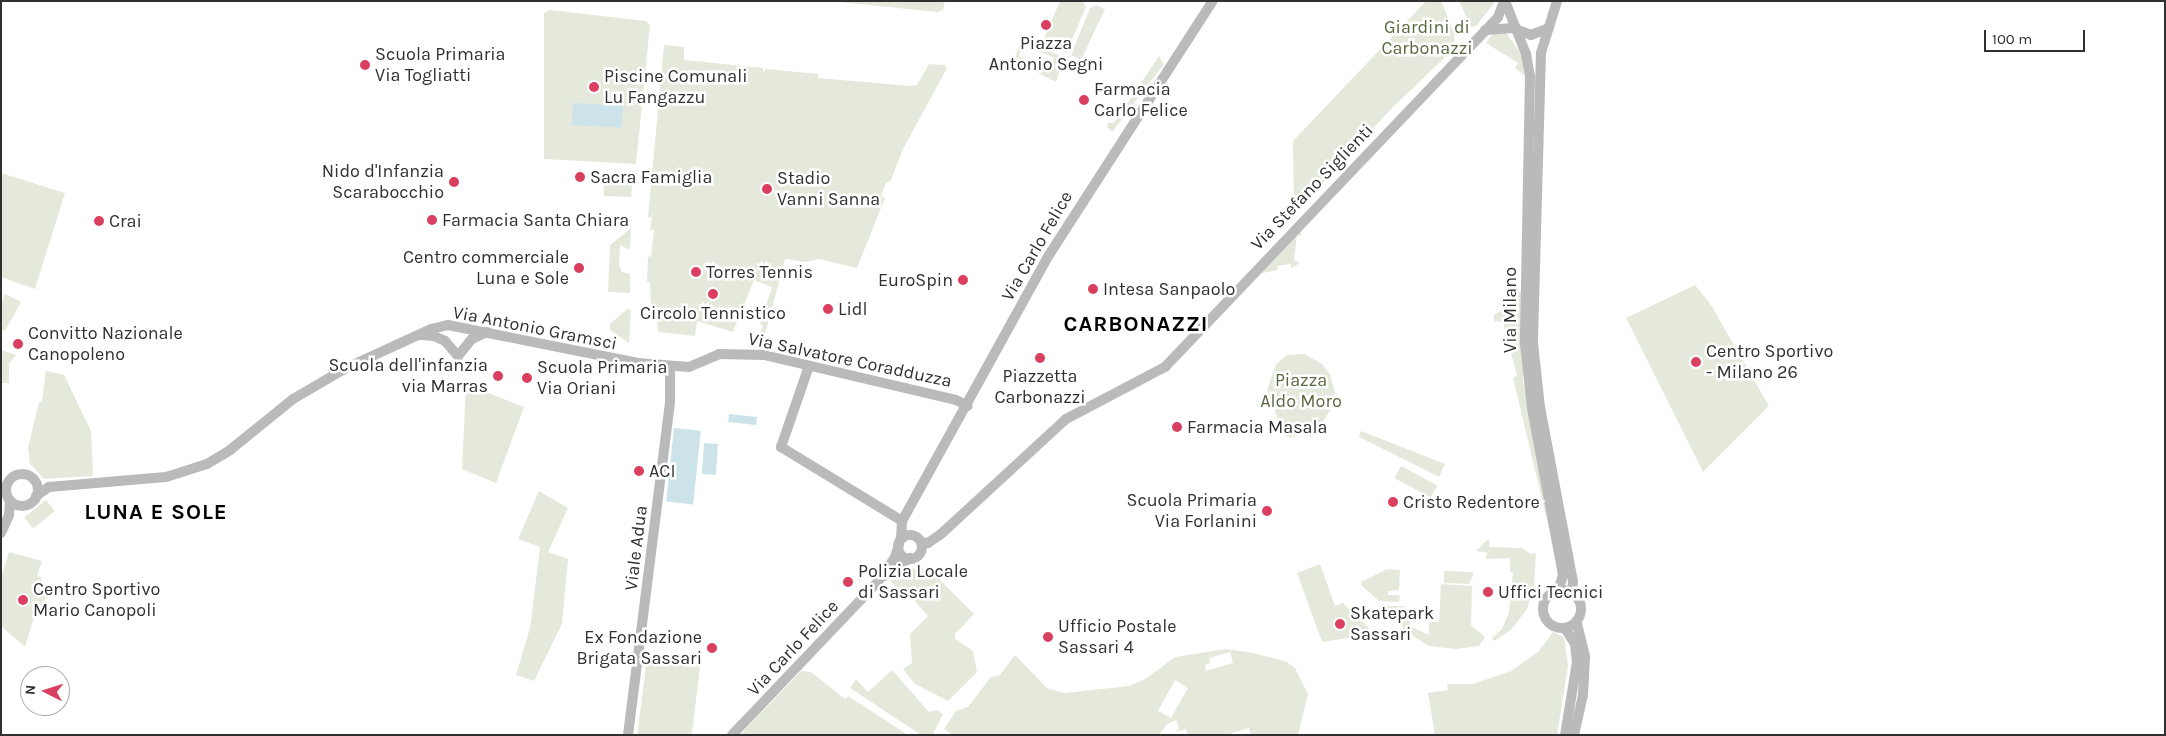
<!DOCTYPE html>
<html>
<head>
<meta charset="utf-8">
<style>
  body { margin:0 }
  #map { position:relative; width:2166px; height:736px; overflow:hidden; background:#fff; font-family:Karla,sans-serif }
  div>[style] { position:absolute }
  .green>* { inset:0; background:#e5e9dc; transform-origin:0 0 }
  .water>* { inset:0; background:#cce3ea; transform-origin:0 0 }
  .secondary>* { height:10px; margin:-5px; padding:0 5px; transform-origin:5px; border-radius:5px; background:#bababa }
  .secondary>.ring { margin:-5px; padding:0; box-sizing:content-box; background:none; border:10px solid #bababa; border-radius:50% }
  .dots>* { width:14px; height:14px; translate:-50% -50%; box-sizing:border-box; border:2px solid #fff; border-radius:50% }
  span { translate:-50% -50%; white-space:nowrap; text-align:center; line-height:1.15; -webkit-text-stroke:5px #fff; paint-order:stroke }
  .park-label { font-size:18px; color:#596940 }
  .poi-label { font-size:18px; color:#303030 }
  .left { translate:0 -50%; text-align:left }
  .right { translate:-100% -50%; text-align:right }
  .street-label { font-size:18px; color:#303030 }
  .district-label { font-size:22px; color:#000; font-weight:700; letter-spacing:1px }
  .frame { position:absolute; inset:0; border:2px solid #303030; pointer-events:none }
  .north { position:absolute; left:20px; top:666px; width:50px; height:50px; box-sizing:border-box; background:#fff; border:1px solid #acacac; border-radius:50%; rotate:275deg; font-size:14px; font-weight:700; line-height:20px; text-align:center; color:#303030 }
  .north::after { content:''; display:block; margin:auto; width:18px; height:22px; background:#da3f60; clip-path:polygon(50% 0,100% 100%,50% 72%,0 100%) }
  .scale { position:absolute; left:1984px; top:30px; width:101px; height:22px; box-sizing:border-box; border:2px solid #303030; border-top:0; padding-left:6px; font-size:15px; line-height:18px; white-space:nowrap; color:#303030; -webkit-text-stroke:4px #fff; paint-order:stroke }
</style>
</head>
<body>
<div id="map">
  <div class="green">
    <i style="clip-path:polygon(830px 1px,945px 1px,943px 10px,937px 12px)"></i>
    <i style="clip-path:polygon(1060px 1px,1083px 1px,1086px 7px,1066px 53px,1043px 41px)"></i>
    <i style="clip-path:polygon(1426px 1px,1441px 1px,1454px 32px,1455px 48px,1393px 107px,1294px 214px,1293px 141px)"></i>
    <i style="clip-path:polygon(1459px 1px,1496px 1px,1476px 26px,1471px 27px)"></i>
    <i style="clip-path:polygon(1096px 5px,1105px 9px,1081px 60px,1071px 55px,1090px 8px)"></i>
    <i style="clip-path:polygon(550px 10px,646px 21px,650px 25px,636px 164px,544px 159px,544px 13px)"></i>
    <i style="clip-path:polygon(1494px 32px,1506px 33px,1522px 55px,1524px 75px,1515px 68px,1518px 63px,1486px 43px)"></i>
    <i style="clip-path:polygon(evenodd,1024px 38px,1064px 58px,1056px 82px,1013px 60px,1024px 38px,1024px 44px,1054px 58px,1048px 70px,1019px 56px,1024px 44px)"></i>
    <i style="clip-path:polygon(664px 45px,684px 47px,684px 60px,763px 68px,763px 72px,766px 69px,808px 73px,818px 74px,818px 78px,911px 86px,917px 85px,929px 64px,945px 65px,947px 68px,903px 149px,891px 180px,886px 183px,881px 196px,885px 198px,857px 268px,819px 259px,806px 262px,785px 259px,763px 342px,758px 340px,763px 325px,760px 324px,772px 287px,754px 280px,733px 332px,697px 321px,695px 336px,658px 332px,656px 306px,651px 306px,650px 282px,647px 282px,648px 256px,651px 257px,654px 230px,650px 230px,652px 218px,648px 217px)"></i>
    <i style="clip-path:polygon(1159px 56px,1164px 64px,1112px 132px,1107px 127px,1108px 123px,1114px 123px)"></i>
    <i style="clip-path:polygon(1px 173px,65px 193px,35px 289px,1px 277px)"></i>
    <i style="left:604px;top:179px;width:28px;height:17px;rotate:2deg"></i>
    <i style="clip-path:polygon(631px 228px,630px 250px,620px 245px,619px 265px,622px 272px,630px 274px,630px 293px,608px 292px,610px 245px)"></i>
    <i style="clip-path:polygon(1299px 231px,1302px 236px,1297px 235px,1294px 260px,1299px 262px,1296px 266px,1291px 268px,1291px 264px,1277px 266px,1278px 270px,1262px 273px)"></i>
    <i style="clip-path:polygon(1695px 285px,1711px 305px,1769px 406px,1703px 472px,1626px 318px)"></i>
    <i style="clip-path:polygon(1517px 292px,1523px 292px,1523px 381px,1552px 541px,1513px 378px,1517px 376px,1503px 322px,1494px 321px,1494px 315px,1516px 301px)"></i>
    <i style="clip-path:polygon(5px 294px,21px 302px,5px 331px,1px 329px,1px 306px)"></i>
    <i style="clip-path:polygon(627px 309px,631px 310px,629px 343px,610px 330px,610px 324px)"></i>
    <i style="clip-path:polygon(1px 350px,16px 355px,9px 364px,9px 383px,1px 383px)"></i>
    <i style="clip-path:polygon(1304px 354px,1322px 364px,1330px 374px,1335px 393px,1333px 405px,1323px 422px,1313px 431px,1290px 438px,1284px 435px,1267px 390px,1276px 364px,1287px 355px)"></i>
    <i style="clip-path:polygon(46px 371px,64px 375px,91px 431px,93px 476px,44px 479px,30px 464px,28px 448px,39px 402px,42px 402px)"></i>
    <i style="clip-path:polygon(466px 384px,524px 407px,496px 483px,462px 469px)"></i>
    <i style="clip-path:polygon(1361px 431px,1445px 464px,1439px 477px,1359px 437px)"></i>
    <i style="left:1401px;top:466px;width:41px;height:14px;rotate:28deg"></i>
    <i style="clip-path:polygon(539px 491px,568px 508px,548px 552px,568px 559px,562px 624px,534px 681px,516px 675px,530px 628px,540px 547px,518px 539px)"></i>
    <i style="left:46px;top:500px;width:14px;height:28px;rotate:51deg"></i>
    <i style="clip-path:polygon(1487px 540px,1490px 541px,1489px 547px,1522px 548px,1531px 554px,1536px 553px,1534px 586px,1527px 609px,1511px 630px,1494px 641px,1492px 638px,1502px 629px,1509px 612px,1513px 572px,1510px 572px,1510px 558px,1486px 559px,1487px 552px,1476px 551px)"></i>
    <i style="clip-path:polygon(9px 552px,42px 561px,37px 576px,42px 578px,40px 584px,48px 598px,43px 601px,39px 614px,35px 614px,25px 647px,1px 626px,1px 577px)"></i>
    <i style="clip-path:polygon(1320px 564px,1335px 606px,1343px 603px,1375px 634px,1322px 642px,1297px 573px)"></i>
    <i style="clip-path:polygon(908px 568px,930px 570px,974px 614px,955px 634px,955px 639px,973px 651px,977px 672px,948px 701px,915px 684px,903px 669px,912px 663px,910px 634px,928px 616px,903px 587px,897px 589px,890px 580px)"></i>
    <i style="clip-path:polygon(1387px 569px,1400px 570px,1399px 590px,1388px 591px,1388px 595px,1400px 595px,1399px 602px,1379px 601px,1362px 586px,1361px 582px)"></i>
    <i style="clip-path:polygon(1444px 571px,1473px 572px,1473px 576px,1469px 584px,1444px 583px)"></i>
    <i style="clip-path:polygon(1441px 584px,1472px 586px,1471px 625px,1485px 637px,1479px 646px,1456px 649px,1429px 646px,1403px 630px,1402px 622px,1384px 606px,1404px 606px,1403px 621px,1410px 621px,1410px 626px,1429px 635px,1429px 622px,1439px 622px)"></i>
    <i style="clip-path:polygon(1553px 632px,1564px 637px,1568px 666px,1557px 735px,1435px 735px,1428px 693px,1448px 690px,1447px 684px,1473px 684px,1511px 671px,1539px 651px)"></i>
    <i style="clip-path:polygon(evenodd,1226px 649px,1254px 653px,1287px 662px,1295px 668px,1308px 694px,1298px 735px,1251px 735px,1249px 728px,1226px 735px,1188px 735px,1186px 729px,1176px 732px,1179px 728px,1176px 720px,1167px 724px,1159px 735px,953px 735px,944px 729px,956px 711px,968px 707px,990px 678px,1000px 675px,1015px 655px,1047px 688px,1064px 693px,1129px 686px,1147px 678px,1175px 657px,1226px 649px,1230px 652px,1233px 663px,1206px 671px,1205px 665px,1210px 663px,1209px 658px,1230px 652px,1226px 649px,1175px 680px,1188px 688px,1171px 718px,1158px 711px,1175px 680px)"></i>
    <i style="left:647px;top:656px;width:54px;height:80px;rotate:7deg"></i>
    <i style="clip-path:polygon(892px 670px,929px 712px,937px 710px,943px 714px,933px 734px,921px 735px,850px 688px,856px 679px,868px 692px)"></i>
    <i style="clip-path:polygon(801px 671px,811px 672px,845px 699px,848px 696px,908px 735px,740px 735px)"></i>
  </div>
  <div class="water">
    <i style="left:573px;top:103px;width:50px;height:22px;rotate:3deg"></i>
    <i style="left:729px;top:414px;width:28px;height:8px;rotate:6deg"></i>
    <i style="left:674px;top:428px;width:27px;height:74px;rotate:6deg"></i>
    <i style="left:704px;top:443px;width:14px;height:31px;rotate:4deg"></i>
  </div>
  <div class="secondary">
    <i style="left:1505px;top:1px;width:57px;rotate:68.4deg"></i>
    <i style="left:1526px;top:54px;width:22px;rotate:80deg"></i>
    <i style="left:1530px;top:76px;width:267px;rotate:91.1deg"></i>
    <i style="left:1525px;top:343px;width:65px;rotate:83.9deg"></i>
    <i style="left:1532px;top:408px;width:170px;rotate:79.5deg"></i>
    <i style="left:1563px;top:575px;width:17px;rotate:107deg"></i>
    <i style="left:1557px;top:1px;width:54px;rotate:107.1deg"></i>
    <i style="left:1541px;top:53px;width:290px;rotate:91.6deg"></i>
    <i style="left:1533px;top:343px;width:64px;rotate:83.8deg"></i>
    <i style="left:1540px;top:407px;width:177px;rotate:79.3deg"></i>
    <i style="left:1573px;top:581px;width:12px;rotate:95deg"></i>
    <i style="left:1513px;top:28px;width:19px;rotate:21deg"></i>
    <i style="left:1531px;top:35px;width:19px;rotate:-21deg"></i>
    <i style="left:1485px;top:30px;width:28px;rotate:-4deg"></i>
    <i style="left:421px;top:335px;width:13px;rotate:4deg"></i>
    <i style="left:434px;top:336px;width:12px;rotate:24deg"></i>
    <i style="left:445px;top:341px;width:20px;rotate:49deg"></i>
    <i style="left:458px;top:356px;width:22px;rotate:-51deg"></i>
    <i style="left:472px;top:339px;width:17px;rotate:-25deg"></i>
    <i style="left:809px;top:366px;width:86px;rotate:109.1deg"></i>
    <i style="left:781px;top:447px;width:142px;rotate:31.4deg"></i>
    <i class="ring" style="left:6px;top:474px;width:22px;height:22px"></i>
    <i style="left:36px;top:496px;width:16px;rotate:-35deg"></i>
    <i style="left:49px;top:487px;width:117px;rotate:-4.9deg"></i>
    <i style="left:166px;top:477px;width:43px;rotate:-17.6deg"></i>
    <i style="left:207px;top:464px;width:27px;rotate:-31deg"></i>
    <i style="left:230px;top:450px;width:81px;rotate:-39deg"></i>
    <i style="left:293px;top:399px;width:61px;rotate:-30.3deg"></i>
    <i style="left:346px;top:368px;width:94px;rotate:-24.6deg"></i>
    <i style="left:431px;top:329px;width:17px;rotate:-13deg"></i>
    <i style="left:448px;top:325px;width:194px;rotate:11.3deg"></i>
    <i style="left:638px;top:363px;width:51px;rotate:4.5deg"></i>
    <i style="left:689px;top:367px;width:33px;rotate:-23deg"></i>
    <i style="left:719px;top:354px;width:45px;rotate:1.3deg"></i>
    <i style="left:764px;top:355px;width:197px;rotate:13.2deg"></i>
    <i style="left:956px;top:400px;width:13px;rotate:27deg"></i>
    <i style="left:1px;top:533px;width:20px;rotate:-66deg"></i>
    <i style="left:9px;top:515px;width:15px;rotate:-86deg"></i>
    <i class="ring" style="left:898px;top:535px;width:14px;height:14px"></i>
    <i style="left:901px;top:539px;width:18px;rotate:-87deg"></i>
    <i style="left:902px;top:521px;width:304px;rotate:-61.1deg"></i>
    <i style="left:1049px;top:255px;width:302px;rotate:-57.2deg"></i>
    <i style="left:921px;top:542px;width:7px;rotate:8deg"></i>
    <i style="left:928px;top:543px;width:16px;rotate:-35deg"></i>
    <i style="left:941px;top:534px;width:170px;rotate:-42.6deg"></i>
    <i style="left:1066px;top:419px;width:112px;rotate:-27.7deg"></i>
    <i style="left:1165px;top:367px;width:483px;rotate:-46.4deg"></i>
    <i style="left:1498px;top:17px;width:17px;rotate:-69deg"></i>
    <i style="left:885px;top:576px;width:31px;rotate:-36deg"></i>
    <i class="ring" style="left:1543px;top:590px;width:28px;height:28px"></i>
    <i style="left:1565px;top:628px;width:19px;rotate:58deg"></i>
    <i style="left:1575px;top:644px;width:18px;rotate:84deg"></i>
    <i style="left:1577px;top:662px;width:74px;rotate:99.3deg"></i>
    <i style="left:628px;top:735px;width:336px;rotate:-82.8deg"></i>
    <i style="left:670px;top:402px;width:36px;rotate:-90deg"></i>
    <i style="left:732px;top:735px;width:210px;rotate:-46.4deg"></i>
    <i style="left:877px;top:583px;width:32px;rotate:-55deg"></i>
    <i style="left:895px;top:557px;width:13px;rotate:-72deg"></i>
    <i style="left:1574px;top:735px;width:41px;rotate:-77.3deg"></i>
    <i style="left:1583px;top:695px;width:39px;rotate:-87deg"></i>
    <i style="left:1585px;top:656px;width:36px;rotate:-104deg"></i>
  </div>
  <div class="dots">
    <i style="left:1046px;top:25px;background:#da3f60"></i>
    <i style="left:365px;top:65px;background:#da3f60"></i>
    <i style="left:594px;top:87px;background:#da3f60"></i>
    <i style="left:1084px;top:100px;background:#da3f60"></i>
    <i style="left:580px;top:177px;background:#da3f60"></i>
    <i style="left:454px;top:182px;background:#da3f60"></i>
    <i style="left:767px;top:189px;background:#da3f60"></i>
    <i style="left:432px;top:220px;background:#da3f60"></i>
    <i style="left:99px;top:221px;background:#da3f60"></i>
    <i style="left:579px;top:268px;background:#da3f60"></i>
    <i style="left:696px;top:272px;background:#da3f60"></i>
    <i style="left:963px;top:280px;background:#da3f60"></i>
    <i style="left:1093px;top:289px;background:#da3f60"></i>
    <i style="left:713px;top:294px;background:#da3f60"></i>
    <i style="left:828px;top:309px;background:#da3f60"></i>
    <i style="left:18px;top:344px;background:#da3f60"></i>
    <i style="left:1040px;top:358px;background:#da3f60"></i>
    <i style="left:1696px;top:362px;background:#da3f60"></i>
    <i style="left:498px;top:376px;background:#da3f60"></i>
    <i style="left:527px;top:378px;background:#da3f60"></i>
    <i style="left:1177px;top:427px;background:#da3f60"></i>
    <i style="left:639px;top:471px;background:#da3f60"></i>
    <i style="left:1393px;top:502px;background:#da3f60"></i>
    <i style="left:1267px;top:511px;background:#da3f60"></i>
    <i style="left:848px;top:582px;background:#da3f60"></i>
    <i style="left:1488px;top:592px;background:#da3f60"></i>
    <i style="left:23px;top:600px;background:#da3f60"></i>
    <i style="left:1340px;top:624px;background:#da3f60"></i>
    <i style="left:1048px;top:637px;background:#da3f60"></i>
    <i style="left:712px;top:648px;background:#da3f60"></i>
  </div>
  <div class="park-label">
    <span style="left:1427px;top:38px">Giardini di<br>Carbonazzi</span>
    <span style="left:1301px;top:391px">Piazza<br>Aldo Moro</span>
  </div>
  <div class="poi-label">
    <span style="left:1046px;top:54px">Piazza<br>Antonio Segni</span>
    <span class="left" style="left:375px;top:65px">Scuola Primaria<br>Via Togliatti</span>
    <span class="left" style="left:604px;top:87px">Piscine Comunali<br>Lu Fangazzu</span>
    <span class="left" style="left:1094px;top:100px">Farmacia<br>Carlo Felice</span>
    <span class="right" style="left:444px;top:182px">Nido d'Infanzia<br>Scarabocchio</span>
    <span class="left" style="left:590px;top:177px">Sacra Famiglia</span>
    <span class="left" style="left:777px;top:189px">Stadio<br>Vanni Sanna</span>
    <span class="left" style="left:442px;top:220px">Farmacia Santa Chiara</span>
    <span class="left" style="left:109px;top:221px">Crai</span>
    <span class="right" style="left:569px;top:268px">Centro commerciale<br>Luna e Sole</span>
    <span class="left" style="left:706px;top:272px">Torres Tennis</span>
    <span class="right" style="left:953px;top:280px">EuroSpin</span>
    <span class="left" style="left:1103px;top:289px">Intesa Sanpaolo</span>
    <span class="left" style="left:838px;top:309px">Lidl</span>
    <span style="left:713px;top:313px">Circolo Tennistico</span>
    <span class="left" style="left:28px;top:344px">Convitto Nazionale<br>Canopoleno</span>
    <span class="left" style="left:1706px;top:362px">Centro Sportivo<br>- Milano 26</span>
    <span class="right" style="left:488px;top:376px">Scuola dell'infanzia<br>via Marras</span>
    <span class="left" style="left:537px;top:378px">Scuola Primaria<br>Via Oriani</span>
    <span style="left:1040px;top:387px">Piazzetta<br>Carbonazzi</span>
    <span class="left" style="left:1187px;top:427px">Farmacia Masala</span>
    <span class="left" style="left:649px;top:471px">ACI</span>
    <span class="right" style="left:1257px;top:511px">Scuola Primaria<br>Via Forlanini</span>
    <span class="left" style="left:1403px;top:502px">Cristo Redentore</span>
    <span class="left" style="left:858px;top:582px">Polizia Locale<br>di Sassari</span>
    <span class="left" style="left:33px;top:600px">Centro Sportivo<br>Mario Canopoli</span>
    <span class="left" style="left:1498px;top:592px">Uffici Tecnici</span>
    <span class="left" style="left:1350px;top:624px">Skatepark<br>Sassari</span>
    <span class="left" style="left:1058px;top:637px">Ufficio Postale<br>Sassari 4</span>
    <span class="right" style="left:702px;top:648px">Ex Fondazione<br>Brigata Sassari</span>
  </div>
  <div class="street-label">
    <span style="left:1312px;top:187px;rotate:-46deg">Via Stefano Siglienti</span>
    <span style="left:1037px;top:246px;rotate:-60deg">Via Carlo Felice</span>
    <span style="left:1510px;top:310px;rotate:-90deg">Via Milano</span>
    <span style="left:535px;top:328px;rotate:11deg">Via Antonio Gramsci</span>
    <span style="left:850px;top:360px;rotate:12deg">Via Salvatore Coradduzza</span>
    <span style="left:636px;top:548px;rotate:-83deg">Viale Adua</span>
    <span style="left:793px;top:648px;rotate:-47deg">Via Carlo Felice</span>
  </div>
  <div class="district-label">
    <span style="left:1136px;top:325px">CARBONAZZI</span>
    <span style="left:156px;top:513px">LUNA E SOLE</span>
  </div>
  <div class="frame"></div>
  <div class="north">N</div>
  <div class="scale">100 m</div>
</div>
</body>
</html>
